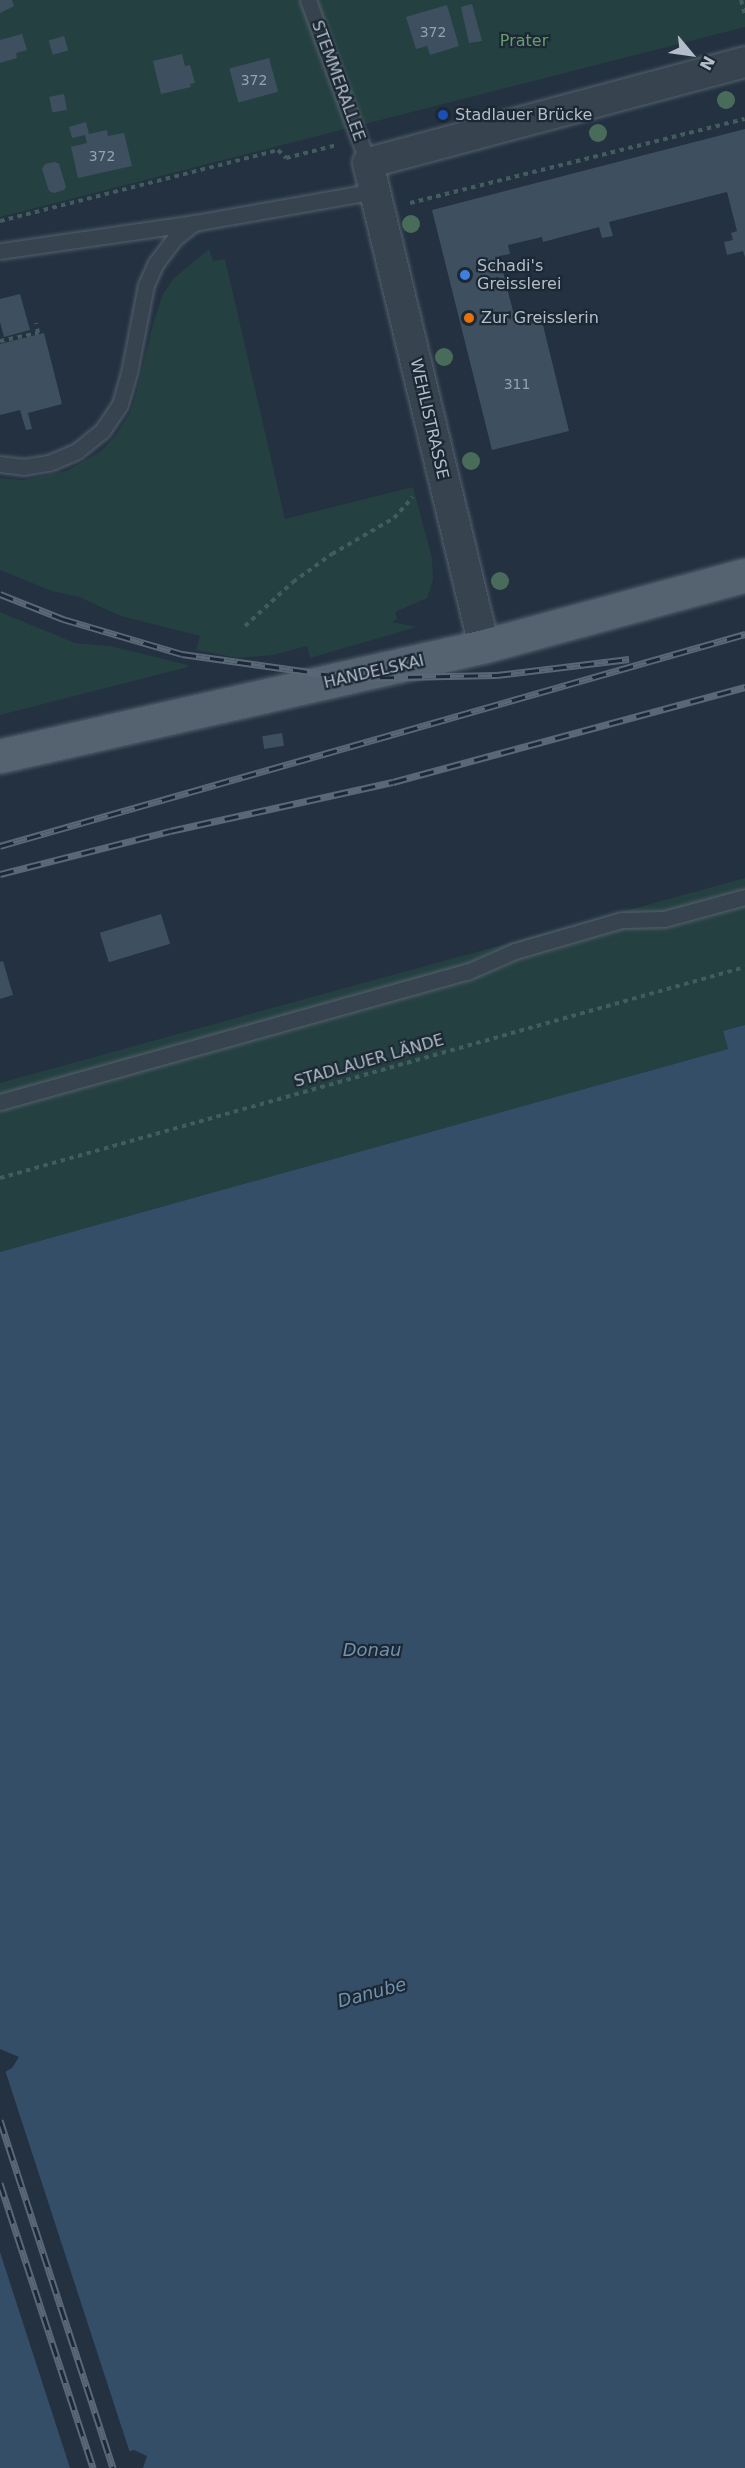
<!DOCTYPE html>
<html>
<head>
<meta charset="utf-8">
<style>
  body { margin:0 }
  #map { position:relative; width:745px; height:2468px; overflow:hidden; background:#233140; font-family:"DejaVu Sans",sans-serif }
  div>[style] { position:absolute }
  .green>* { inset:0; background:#254041 }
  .water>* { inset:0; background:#354e68 }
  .pier>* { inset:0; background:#233140 }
  .building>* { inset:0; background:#3e505f; transform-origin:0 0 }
  .path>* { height:4px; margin-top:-2px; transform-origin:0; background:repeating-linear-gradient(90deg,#435d5e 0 4.5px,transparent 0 9px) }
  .roads { filter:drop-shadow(0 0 2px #55616d) drop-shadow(0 0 2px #55616d) }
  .service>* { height:15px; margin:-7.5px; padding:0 7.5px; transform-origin:7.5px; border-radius:7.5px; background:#37434f }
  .minor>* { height:30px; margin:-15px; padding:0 15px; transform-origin:15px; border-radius:15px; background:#37434f }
  .primary>* { height:33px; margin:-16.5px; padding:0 16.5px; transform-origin:16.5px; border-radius:16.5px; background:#556270 }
  .rail>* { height:7px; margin-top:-3.5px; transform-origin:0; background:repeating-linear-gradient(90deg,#1c2834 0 14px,#596777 0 28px); box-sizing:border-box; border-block:2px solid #596777 }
  .trees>* { width:18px; height:18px; margin:-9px; border-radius:50%; background:#496c5a }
  .dots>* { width:16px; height:16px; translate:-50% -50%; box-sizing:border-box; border:3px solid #1c2834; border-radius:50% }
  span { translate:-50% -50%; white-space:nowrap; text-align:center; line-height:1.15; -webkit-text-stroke:4.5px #1c2834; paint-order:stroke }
  .number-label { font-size:14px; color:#96a2af }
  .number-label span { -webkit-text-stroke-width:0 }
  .park-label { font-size:16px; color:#689d70 }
  .street-label { font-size:16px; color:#b3beca }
  .poi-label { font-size:16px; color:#b3beca }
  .left { translate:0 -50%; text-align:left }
  .water-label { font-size:18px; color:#7191b0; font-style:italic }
  .north { position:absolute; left:661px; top:24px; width:60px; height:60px; -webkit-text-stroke:4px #1c2834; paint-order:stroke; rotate:119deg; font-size:16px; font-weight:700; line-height:24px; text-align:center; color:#b3beca }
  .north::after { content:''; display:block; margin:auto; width:21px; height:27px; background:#b3beca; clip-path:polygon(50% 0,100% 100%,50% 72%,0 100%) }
</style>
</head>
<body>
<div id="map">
  <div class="green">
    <i style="clip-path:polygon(0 0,745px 0,745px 27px,0 217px)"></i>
    <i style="clip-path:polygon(209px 249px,213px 261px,225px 259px,285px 519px,413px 487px,432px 558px,433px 580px,427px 598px,395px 612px,397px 619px,392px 622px,417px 627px,310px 658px,307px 646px,273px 655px,238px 658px,196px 650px,200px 636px,121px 616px,79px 597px,52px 591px,0 570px,0 478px,24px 480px,67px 471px,101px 451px,115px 436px,130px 413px,136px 395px,154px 320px,163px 294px,173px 279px)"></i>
    <i style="clip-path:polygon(0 612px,75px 643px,110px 646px,188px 665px,188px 667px,0 715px)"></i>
    <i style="clip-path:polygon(745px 878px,745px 1025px,723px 1031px,728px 1049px,0 1252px,0 1083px)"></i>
  </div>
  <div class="water">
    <i style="clip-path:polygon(745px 1025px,745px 2468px,143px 2468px,147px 2456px,134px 2450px,73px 2468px,0 2468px,0 2075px,12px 2068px,19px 2057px,0 2049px,0 1252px,728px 1049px,723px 1031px)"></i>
  </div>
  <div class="pier">
    <i style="clip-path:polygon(5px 2070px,130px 2453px,83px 2468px,70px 2468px,0 2252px,0 2072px)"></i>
  </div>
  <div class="building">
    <i style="clip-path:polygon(0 0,12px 0,14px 6px,0 13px)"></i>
    <i style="clip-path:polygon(472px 4px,482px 41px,469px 43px,461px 7px)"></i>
    <i style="clip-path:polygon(447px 5px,459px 46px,430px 55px,427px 46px,416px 49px,406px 17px)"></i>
    <i style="clip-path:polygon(22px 34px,27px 50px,16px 53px,17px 58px,0 63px,0 40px)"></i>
    <i style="left:64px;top:36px;width:15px;height:16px;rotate:74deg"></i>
    <i style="clip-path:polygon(182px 54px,185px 66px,190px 65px,195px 83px,190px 84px,191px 87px,161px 94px,153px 61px)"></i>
    <i style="left:269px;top:58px;width:35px;height:41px;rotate:75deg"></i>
    <i style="left:64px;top:94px;width:16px;height:15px;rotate:79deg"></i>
    <i style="clip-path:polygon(86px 122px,89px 134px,107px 130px,108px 136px,124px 133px,132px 166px,78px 178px,71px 147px,87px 143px,85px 135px,72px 138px,69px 127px)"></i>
    <i style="clip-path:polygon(745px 129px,745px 257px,743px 251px,727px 255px,724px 242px,733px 240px,731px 233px,737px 231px,727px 192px,609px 222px,613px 236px,602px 238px,599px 227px,543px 242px,542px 237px,508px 245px,510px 254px,499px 256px,516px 323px,541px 317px,569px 431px,492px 450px,432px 210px)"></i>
    <i style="clip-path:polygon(55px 162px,59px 164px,66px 187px,64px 190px,54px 193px,49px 191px,42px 169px,45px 164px)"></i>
    <i style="clip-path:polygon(20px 294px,30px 330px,4px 337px,0 322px,0 299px)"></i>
    <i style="clip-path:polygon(44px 333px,62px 404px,28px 413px,32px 429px,26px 430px,20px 410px,0 415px,0 344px)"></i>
    <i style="left:282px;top:733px;width:13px;height:20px;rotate:81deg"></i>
    <i style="left:161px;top:914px;width:31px;height:64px;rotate:73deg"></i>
    <i style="clip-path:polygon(3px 961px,13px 995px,0 999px,0 962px)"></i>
  </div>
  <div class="path">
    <i style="left:741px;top:0;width:16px;rotate:75deg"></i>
    <i style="left:410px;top:203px;width:345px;rotate:-14.1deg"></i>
    <i style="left:0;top:221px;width:287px;rotate:-14.3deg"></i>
    <i style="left:278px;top:150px;width:11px;rotate:45deg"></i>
    <i style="left:286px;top:158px;width:53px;rotate:-14.3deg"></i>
    <i style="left:0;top:341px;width:39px;rotate:-12deg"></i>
    <i style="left:38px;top:333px;width:10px;rotate:-101deg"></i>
    <i style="left:245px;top:626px;width:65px;rotate:-42.5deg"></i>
    <i style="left:293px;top:582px;width:48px;rotate:-35.7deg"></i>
    <i style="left:332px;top:554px;width:72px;rotate:-30.1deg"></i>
    <i style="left:394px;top:518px;width:28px;rotate:-48deg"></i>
    <i style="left:0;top:1178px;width:774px;rotate:-15.81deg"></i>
  </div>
  <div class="roads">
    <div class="service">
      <i style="left:308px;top:0;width:174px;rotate:69.8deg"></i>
      <i style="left:0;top:251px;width:196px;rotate:-8.2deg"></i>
      <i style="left:194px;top:223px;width:184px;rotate:-10deg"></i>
      <i style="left:0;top:464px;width:23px;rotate:7deg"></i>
      <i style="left:23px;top:467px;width:26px;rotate:-9deg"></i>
      <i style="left:49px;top:463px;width:30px;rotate:-23deg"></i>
      <i style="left:77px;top:451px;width:32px;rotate:-39deg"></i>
      <i style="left:102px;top:431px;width:32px;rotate:-56deg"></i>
      <i style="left:120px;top:404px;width:32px;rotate:-74deg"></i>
      <i style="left:129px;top:373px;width:90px;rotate:-79.1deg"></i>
      <i style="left:146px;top:285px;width:24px;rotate:-66deg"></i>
      <i style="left:156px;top:263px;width:30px;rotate:-53deg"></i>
      <i style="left:174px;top:239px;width:26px;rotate:-39deg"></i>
      <i style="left:0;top:1102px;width:485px;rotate:-15.6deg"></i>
      <i style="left:467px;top:972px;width:52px;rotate:-23.6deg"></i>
      <i style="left:515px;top:951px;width:111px;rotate:-16.2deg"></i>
      <i style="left:622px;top:920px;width:42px;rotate:-1.4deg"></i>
      <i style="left:664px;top:919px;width:84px;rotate:-15.2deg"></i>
    </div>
    <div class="minor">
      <i style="left:484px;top:646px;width:497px;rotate:-103.5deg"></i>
      <i style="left:368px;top:163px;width:390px;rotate:-15deg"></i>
    </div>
    <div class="primary">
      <i style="left:0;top:756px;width:496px;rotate:-12.8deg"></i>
      <i style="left:484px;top:646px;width:270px;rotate:-15.2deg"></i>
    </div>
  </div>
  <div class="rail">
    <i style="left:0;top:594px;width:68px;rotate:21.6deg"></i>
    <i style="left:63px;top:619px;width:124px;rotate:16.4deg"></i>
    <i style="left:182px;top:654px;width:172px;rotate:8deg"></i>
    <i style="left:352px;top:678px;width:145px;rotate:-1.2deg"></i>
    <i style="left:497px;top:675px;width:133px;rotate:-6.9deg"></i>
    <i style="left:0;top:846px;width:775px;rotate:-15.88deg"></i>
    <i style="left:0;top:874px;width:175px;rotate:-14.2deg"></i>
    <i style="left:170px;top:831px;width:228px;rotate:-12.4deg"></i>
    <i style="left:393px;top:782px;width:365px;rotate:-15.1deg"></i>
    <i style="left:0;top:2120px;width:366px;rotate:72deg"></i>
    <i style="left:0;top:2183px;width:300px;rotate:71.9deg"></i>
  </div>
  <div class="trees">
    <i style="left:726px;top:100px"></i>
    <i style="left:598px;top:133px"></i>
    <i style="left:411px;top:224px"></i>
    <i style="left:444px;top:357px"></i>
    <i style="left:471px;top:461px"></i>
    <i style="left:500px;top:581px"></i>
  </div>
  <div class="dots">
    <i style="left:443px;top:115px;background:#1a4fb4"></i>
    <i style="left:465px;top:275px;background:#3f7fe0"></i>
    <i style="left:469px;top:318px;background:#e8710a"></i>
  </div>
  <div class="number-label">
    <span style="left:433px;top:32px">372</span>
    <span style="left:254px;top:80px">372</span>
    <span style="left:102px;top:156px">372</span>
    <span style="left:517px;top:384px">311</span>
  </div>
  <div class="park-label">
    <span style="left:524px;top:41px">Prater</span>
  </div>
  <div class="street-label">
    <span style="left:338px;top:81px;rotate:70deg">STEMMERALLEE</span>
    <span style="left:429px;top:419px;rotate:77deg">WEHLISTRASSE</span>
    <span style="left:374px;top:672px;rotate:-13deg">HANDELSKAI</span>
    <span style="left:369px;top:1061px;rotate:-16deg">STADLAUER LÄNDE</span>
  </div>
  <div class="poi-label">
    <span class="left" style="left:455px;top:115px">Stadlauer Brücke</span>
    <span class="left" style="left:477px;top:275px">Schadi's<br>Greisslerei</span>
    <span class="left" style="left:481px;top:318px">Zur Greisslerin</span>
  </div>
  <div class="water-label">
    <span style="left:372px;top:1650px">Donau</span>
    <span style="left:372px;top:1993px;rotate:-15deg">Danube</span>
  </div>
  <div class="north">N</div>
</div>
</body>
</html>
